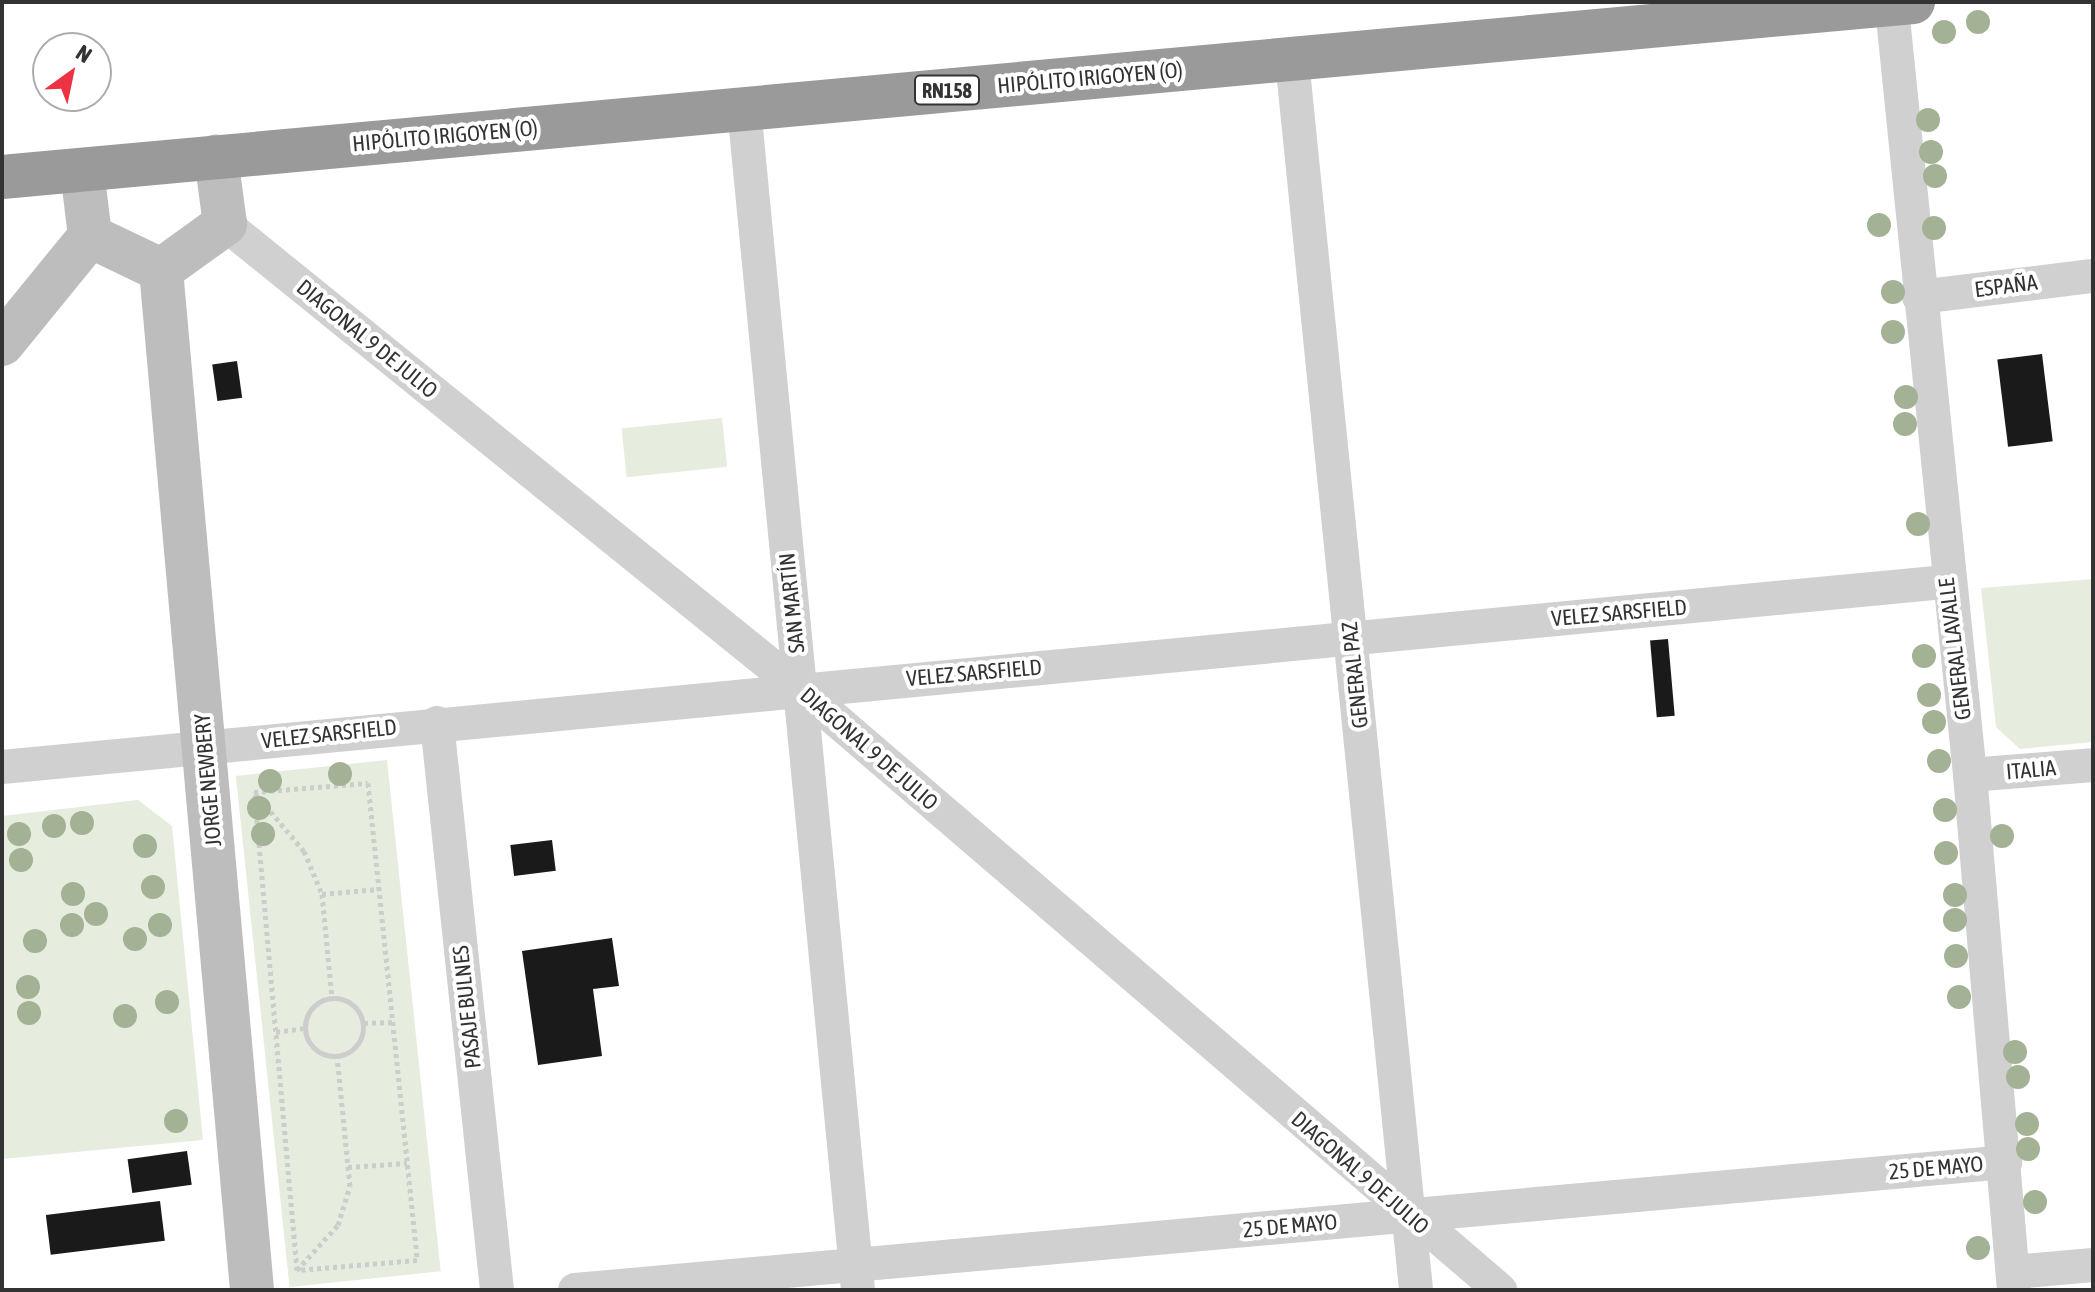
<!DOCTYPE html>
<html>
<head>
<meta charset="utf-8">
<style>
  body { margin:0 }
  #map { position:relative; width:2095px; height:1292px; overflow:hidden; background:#fff; font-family:"Asap Condensed",sans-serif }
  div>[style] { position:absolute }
  .green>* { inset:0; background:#e6ecde; transform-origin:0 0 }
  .building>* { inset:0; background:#1a1a1a; transform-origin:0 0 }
  .path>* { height:5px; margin-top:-2.5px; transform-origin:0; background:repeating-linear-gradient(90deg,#cdcdcd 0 4px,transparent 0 8px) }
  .path>.ring { margin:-2.5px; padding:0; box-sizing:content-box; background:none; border:5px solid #cdcdcd; border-radius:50% }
  .street>* { height:34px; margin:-17px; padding:0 17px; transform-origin:17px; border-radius:17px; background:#d0d0d0 }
  .secondary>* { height:44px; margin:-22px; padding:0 22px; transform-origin:22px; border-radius:22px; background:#bdbdbd }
  .highway>* { height:44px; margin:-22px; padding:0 22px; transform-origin:22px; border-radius:22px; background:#9a9a9a }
  .trees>* { width:24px; height:24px; margin:-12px; border-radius:50%; background:#a3b194 }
  span { translate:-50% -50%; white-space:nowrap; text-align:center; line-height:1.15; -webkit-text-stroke:8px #fff; paint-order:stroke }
  .shield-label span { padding:2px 6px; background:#fff; border:2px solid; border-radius:6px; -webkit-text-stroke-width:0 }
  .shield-label { font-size:20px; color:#333; font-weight:700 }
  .street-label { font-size:22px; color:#333 }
  .frame { position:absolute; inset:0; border:4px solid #333; pointer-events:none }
  .north { position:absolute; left:32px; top:32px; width:80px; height:80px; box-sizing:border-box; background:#fff; border:2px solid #adadad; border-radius:50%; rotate:33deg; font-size:22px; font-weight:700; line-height:32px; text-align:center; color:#333 }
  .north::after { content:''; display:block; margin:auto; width:28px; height:36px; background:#ec3243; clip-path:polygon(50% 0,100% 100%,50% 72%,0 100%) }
</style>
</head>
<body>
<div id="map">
  <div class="green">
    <i style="left:722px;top:418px;width:49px;height:101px;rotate:84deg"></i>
    <i style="clip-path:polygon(2093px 579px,2093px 742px,2020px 749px,1996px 727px,1981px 588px)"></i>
    <i style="left:387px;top:760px;width:514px;height:152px;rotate:84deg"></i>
    <i style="clip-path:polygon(138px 800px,172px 826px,203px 1140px,2px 1159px,2px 816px)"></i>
  </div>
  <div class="building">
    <i style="left:2042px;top:354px;width:88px;height:45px;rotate:83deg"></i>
    <i style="left:237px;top:361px;width:37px;height:25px;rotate:82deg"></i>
    <i style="left:1668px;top:639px;width:77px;height:18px;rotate:85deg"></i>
    <i style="left:552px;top:840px;width:31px;height:42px;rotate:83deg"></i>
    <i style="clip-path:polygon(612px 938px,619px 986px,593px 989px,602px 1056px,538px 1065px,522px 951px)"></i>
    <i style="left:187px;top:1151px;width:34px;height:60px;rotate:82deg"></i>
    <i style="left:160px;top:1201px;width:40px;height:115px;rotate:83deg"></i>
  </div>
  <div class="path">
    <i style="left:368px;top:783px;width:480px;rotate:84.1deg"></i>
    <i style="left:417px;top:1260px;width:120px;rotate:175.2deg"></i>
    <i style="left:297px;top:1270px;width:480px;rotate:-95.1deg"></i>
    <i style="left:254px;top:792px;width:114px;rotate:-4.5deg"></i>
    <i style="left:255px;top:793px;width:76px;rotate:49.8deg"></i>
    <i style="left:304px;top:851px;width:47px;rotate:67.3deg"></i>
    <i style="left:322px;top:894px;width:57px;rotate:-5deg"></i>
    <i style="left:322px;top:894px;width:103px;rotate:84.5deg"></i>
    <i class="ring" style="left:305px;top:998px;width:53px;height:53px"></i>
    <i style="left:364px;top:1023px;width:29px;rotate:-2deg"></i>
    <i style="left:276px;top:1032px;width:28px;rotate:-8deg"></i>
    <i style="left:348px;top:1167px;width:59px;rotate:-3.9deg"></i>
    <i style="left:297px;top:1270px;width:61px;rotate:-47.7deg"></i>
    <i style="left:338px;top:1225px;width:41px;rotate:-72.9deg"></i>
    <i style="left:350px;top:1186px;width:131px;rotate:-95.7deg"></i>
  </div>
  <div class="street">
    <i style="left:1892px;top:8px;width:771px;rotate:84.19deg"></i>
    <i style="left:1970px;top:775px;width:517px;rotate:85.12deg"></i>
    <i style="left:1292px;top:60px;width:1236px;rotate:84.24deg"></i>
    <i style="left:744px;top:108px;width:1187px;rotate:84.49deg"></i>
    <i style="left:225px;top:224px;width:739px;rotate:38.96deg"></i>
    <i style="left:800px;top:689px;width:923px;rotate:40.65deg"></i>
    <i style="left:1919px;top:297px;width:175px;rotate:-6.9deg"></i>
    <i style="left:437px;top:723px;width:570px;rotate:83.96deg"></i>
    <i style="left:2px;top:767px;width:1953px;rotate:-5.44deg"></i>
    <i style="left:1970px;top:775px;width:123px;rotate:-4.6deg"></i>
    <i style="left:2013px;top:1272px;width:80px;rotate:-5deg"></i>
    <i style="left:575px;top:1290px;width:1436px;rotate:-5.11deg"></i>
  </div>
  <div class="secondary">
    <i style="left:82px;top:170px;width:66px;rotate:83.1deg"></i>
    <i style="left:90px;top:236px;width:79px;rotate:25.6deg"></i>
    <i style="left:161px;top:270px;width:79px;rotate:-35.7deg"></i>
    <i style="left:225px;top:224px;width:68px;rotate:-97.7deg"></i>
    <i style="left:161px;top:270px;width:1024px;rotate:84.9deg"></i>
    <i style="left:2px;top:344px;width:139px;rotate:-50.8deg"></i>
  </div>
  <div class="highway">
    <i style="left:2px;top:177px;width:1919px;rotate:-5.23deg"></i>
  </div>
  <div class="trees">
    <i style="left:1978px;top:22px"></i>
    <i style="left:1944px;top:32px"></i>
    <i style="left:1928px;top:120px"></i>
    <i style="left:1931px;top:152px"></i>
    <i style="left:1935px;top:176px"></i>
    <i style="left:1879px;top:225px"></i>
    <i style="left:1934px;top:228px"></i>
    <i style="left:1893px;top:292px"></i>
    <i style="left:1893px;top:332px"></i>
    <i style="left:1906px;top:397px"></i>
    <i style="left:1905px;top:424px"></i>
    <i style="left:1918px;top:524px"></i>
    <i style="left:1924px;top:656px"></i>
    <i style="left:1929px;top:695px"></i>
    <i style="left:1934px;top:722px"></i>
    <i style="left:1939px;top:761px"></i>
    <i style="left:340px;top:774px"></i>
    <i style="left:270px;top:781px"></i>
    <i style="left:259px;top:808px"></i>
    <i style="left:1945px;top:810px"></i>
    <i style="left:82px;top:823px"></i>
    <i style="left:54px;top:826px"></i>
    <i style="left:19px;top:834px"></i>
    <i style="left:263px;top:834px"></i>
    <i style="left:2002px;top:836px"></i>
    <i style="left:145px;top:846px"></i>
    <i style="left:1946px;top:853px"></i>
    <i style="left:21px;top:860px"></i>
    <i style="left:153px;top:887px"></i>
    <i style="left:73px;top:894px"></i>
    <i style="left:1955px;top:895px"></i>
    <i style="left:96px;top:914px"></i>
    <i style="left:1955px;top:920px"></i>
    <i style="left:72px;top:925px"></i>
    <i style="left:160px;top:925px"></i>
    <i style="left:135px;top:939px"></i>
    <i style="left:35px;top:941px"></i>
    <i style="left:1956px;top:956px"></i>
    <i style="left:28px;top:987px"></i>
    <i style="left:1959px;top:997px"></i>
    <i style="left:167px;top:1002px"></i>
    <i style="left:29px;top:1013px"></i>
    <i style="left:125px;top:1016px"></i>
    <i style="left:2015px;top:1052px"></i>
    <i style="left:2018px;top:1077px"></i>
    <i style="left:176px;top:1121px"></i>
    <i style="left:2027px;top:1124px"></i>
    <i style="left:2028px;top:1149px"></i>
    <i style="left:2035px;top:1202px"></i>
    <i style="left:1978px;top:1248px"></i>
  </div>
  <div class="shield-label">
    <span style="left:947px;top:90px">RN158</span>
  </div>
  <div class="street-label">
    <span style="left:1090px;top:78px;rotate:-5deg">HIPÓLITO IRIGOYEN (O)</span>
    <span style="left:445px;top:136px;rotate:-5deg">HIPÓLITO IRIGOYEN (O)</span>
    <span style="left:2006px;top:286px;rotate:-7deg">ESPAÑA</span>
    <span style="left:367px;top:339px;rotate:39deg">DIAGONAL 9 DE JULIO</span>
    <span style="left:792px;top:603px;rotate:-96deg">SAN MARTÍN</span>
    <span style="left:1619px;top:613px;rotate:-5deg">VELEZ SARSFIELD</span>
    <span style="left:1955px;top:649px;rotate:-97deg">GENERAL LAVALLE</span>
    <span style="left:974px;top:673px;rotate:-5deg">VELEZ SARSFIELD</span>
    <span style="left:1355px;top:675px;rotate:-96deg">GENERAL PAZ</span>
    <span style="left:329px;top:734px;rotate:-6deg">VELEZ SARSFIELD</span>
    <span style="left:869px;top:749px;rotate:41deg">DIAGONAL 9 DE JULIO</span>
    <span style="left:2031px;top:770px;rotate:-5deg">ITALIA</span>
    <span style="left:208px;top:780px;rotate:-95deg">JORGE NEWBERY</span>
    <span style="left:467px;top:1007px;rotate:-96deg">PASAJE BULNES</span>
    <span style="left:1936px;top:1168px;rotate:-5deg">25 DE MAYO</span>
    <span style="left:1360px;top:1173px;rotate:41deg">DIAGONAL 9 DE JULIO</span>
    <span style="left:1290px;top:1226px;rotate:-5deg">25 DE MAYO</span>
  </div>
  <div class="frame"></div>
  <div class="north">N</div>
</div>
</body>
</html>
